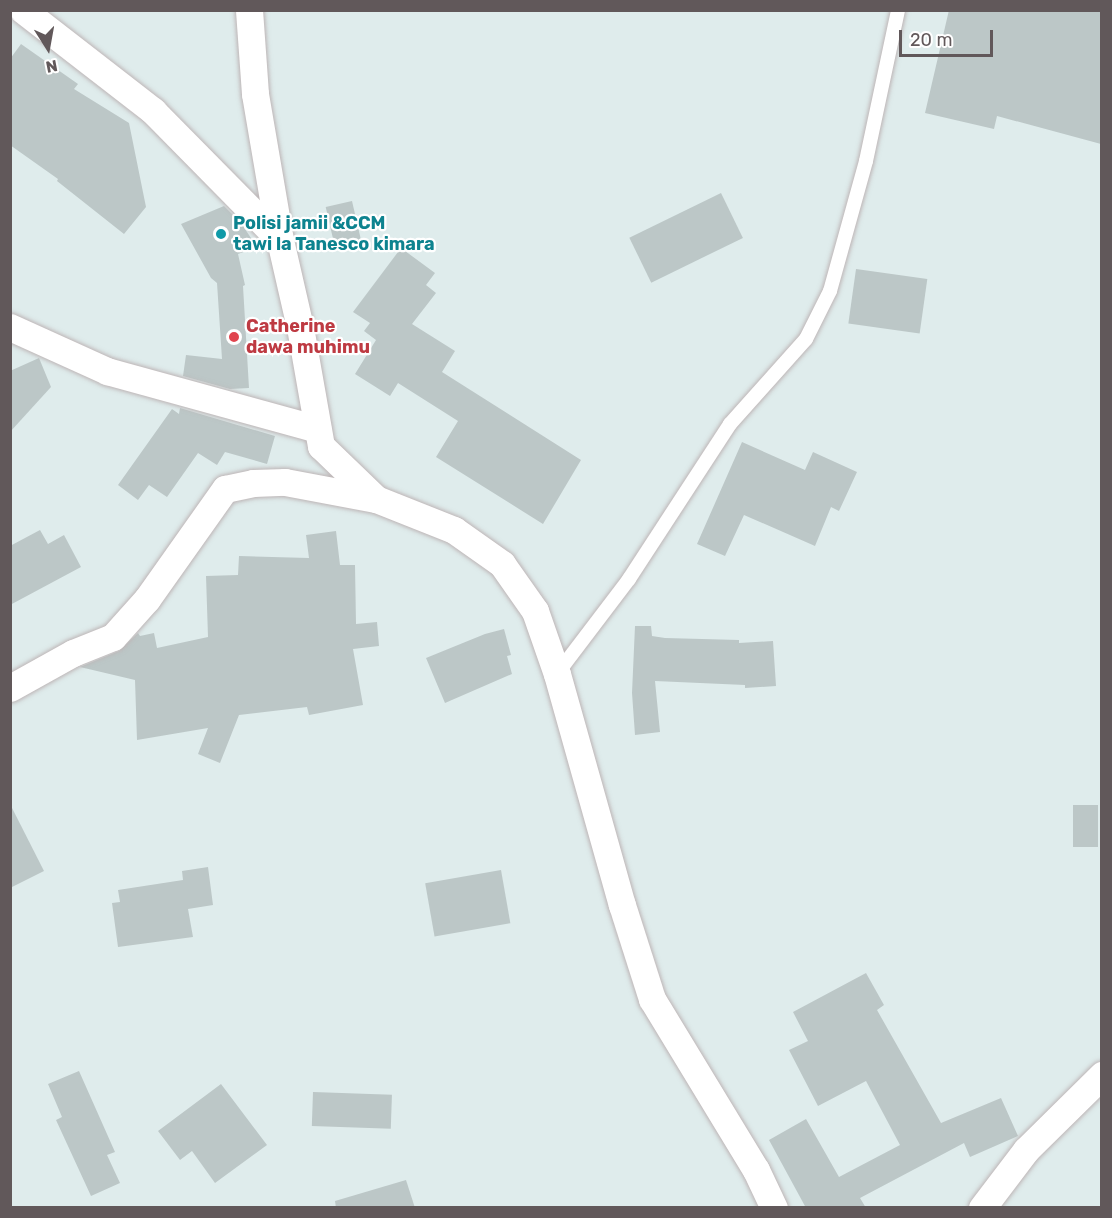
<!DOCTYPE html>
<html>
<head>
<meta charset="utf-8">
<style>
  body { margin:0 }
  #map { position:relative; width:1112px; height:1218px; overflow:hidden; background:#dfecec; font-family:Rubik,sans-serif }
  div>[style] { position:absolute }
  .building>* { inset:0; background:#bcc7c7; transform-origin:0 0 }
  .roads { filter:drop-shadow(0 0 2px #bdb5b6) drop-shadow(0 0 2px #bdb5b6) }
  .lane>* { height:14px; margin:-7px; padding:0 7px; transform-origin:7px; border-radius:7px; background:#fff }
  .street>* { height:27px; margin:-13.5px; padding:0 13.5px; transform-origin:13.5px; border-radius:13.5px; background:#fff }
  .dots>* { width:16px; height:16px; translate:-50% -50%; box-sizing:border-box; border:3px solid #fff; border-radius:50% }
  span { translate:-50% -50%; white-space:nowrap; text-align:center; line-height:1.15; -webkit-text-stroke:4.5px #fff; paint-order:stroke }
  .culture-label { font-size:18px; color:#0d838f; font-weight:700 }
  .left { translate:0 -50%; text-align:left }
  .health-label { font-size:18px; color:#be3a42; font-weight:700 }
  .frame { position:absolute; inset:0; border:12px solid #61585a; pointer-events:none }
  .north { position:absolute; left:18px; top:18px; width:60px; height:60px; -webkit-text-stroke:4px #fff; paint-order:stroke; rotate:169deg; font-size:16px; font-weight:700; line-height:24px; text-align:center; color:#61585a }
  .north::after { content:''; display:block; margin:auto; width:21px; height:27px; background:#61585a; clip-path:polygon(50% 0,100% 100%,50% 72%,0 100%) }
  .scale { position:absolute; left:899px; top:30px; width:94px; height:27px; box-sizing:border-box; border:3px solid #61585a; border-top:0; padding-left:8px; font-size:18px; line-height:21px; white-space:nowrap; color:#61585a; -webkit-text-stroke:4px #fff; paint-order:stroke }
</style>
</head>
<body>
<div id="map">
  <div class="building">
    <i style="clip-path:polygon(949px 10px,1101px 10px,1101px 144px,997px 116px,994px 129px,925px 113px)"></i>
    <i style="clip-path:polygon(21px 44px,78px 84px,74px 89px,129px 123px,146px 207px,124px 234px,57px 181px,58px 179px,10px 145px,10px 59px)"></i>
    <i style="left:721px;top:193px;width:50px;height:102px;rotate:64deg"></i>
    <i style="left:352px;top:201px;width:41px;height:27px;rotate:77deg"></i>
    <i style="clip-path:polygon(224px 206px,241px 223px,257px 247px,238px 254px,245px 285px,243px 286px,249px 388px,230px 389px,183px 376px,186px 355px,222px 359px,217px 283px,211px 278px,181px 224px)"></i>
    <i style="clip-path:polygon(401px 248px,435px 273px,426px 285px,436px 293px,412px 324px,455px 351px,442px 372px,581px 460px,543px 524px,436px 457px,458px 421px,398px 383px,390px 396px,355px 374px,376px 340px,364px 331px,370px 323px,353px 312px)"></i>
    <i style="left:856px;top:269px;width:72px;height:55px;rotate:8deg"></i>
    <i style="clip-path:polygon(39px 358px,51px 387px,10px 432px,10px 371px)"></i>
    <i style="clip-path:polygon(180px 408px,275px 436px,267px 464px,225px 452px,217px 465px,198px 453px,167px 497px,149px 485px,138px 500px,118px 485px,172px 409px,179px 414px)"></i>
    <i style="clip-path:polygon(742px 442px,805px 470px,813px 452px,857px 472px,839px 511px,831px 507px,815px 546px,744px 515px,725px 556px,697px 544px)"></i>
    <i style="clip-path:polygon(40px 530px,48px 544px,64px 535px,81px 567px,10px 605px,10px 546px)"></i>
    <i style="clip-path:polygon(336px 531px,340px 565px,355px 565px,356px 624px,377px 622px,379px 646px,353px 649px,363px 705px,309px 715px,307px 707px,239px 715px,220px 763px,198px 754px,208px 728px,137px 740px,135px 680px,80px 667px,119px 651px,138px 633px,140px 636px,154px 633px,157px 648px,208px 637px,206px 576px,238px 575px,239px 556px,309px 558px,306px 535px)"></i>
    <i style="clip-path:polygon(635px 626px,651px 626px,652px 636px,665px 638px,739px 640px,739px 643px,773px 641px,776px 686px,745px 688px,745px 685px,655px 681px,660px 732px,635px 735px,632px 693px)"></i>
    <i style="clip-path:polygon(504px 629px,511px 655px,507px 656px,512px 674px,445px 703px,426px 658px,485px 634px)"></i>
    <i style="clip-path:polygon(10px 804px,44px 871px,10px 888px)"></i>
    <i style="left:1073px;top:805px;width:25px;height:42px"></i>
    <i style="clip-path:polygon(208px 867px,213px 905px,188px 909px,193px 937px,118px 947px,112px 903px,120px 902px,118px 890px,183px 880px,182px 871px)"></i>
    <i style="left:501px;top:870px;width:54px;height:77px;rotate:80deg"></i>
    <i style="clip-path:polygon(866px 973px,884px 1005px,877px 1010px,941px 1123px,1001px 1098px,1018px 1136px,970px 1157px,964px 1143px,860px 1198px,866px 1208px,806px 1208px,769px 1140px,806px 1119px,839px 1177px,900px 1145px,866px 1081px,818px 1106px,789px 1050px,808px 1041px,793px 1012px)"></i>
    <i style="clip-path:polygon(79px 1071px,115px 1152px,107px 1155px,120px 1183px,91px 1196px,56px 1120px,62px 1117px,48px 1084px)"></i>
    <i style="clip-path:polygon(221px 1084px,267px 1145px,215px 1183px,192px 1151px,180px 1160px,158px 1131px)"></i>
    <i style="left:313px;top:1092px;width:79px;height:34px;rotate:2deg"></i>
    <i style="clip-path:polygon(406px 1180px,415px 1208px,336px 1208px,335px 1201px)"></i>
  </div>
  <div class="roads">
    <div class="lane">
      <i style="left:557px;top:674px;width:119px;rotate:-52.8deg"></i>
      <i style="left:629px;top:579px;width:185px;rotate:-56.9deg"></i>
      <i style="left:730px;top:424px;width:114px;rotate:-48.2deg"></i>
      <i style="left:806px;top:339px;width:54px;rotate:-63.4deg"></i>
      <i style="left:830px;top:291px;width:135px;rotate:-74.5deg"></i>
      <i style="left:866px;top:161px;width:154px;rotate:-78deg"></i>
    </div>
    <div class="street">
      <i style="left:23px;top:10px;width:165px;rotate:37.8deg"></i>
      <i style="left:153px;top:111px;width:181px;rotate:45.4deg"></i>
      <i style="left:249px;top:10px;width:84px;rotate:85.9deg"></i>
      <i style="left:255px;top:94px;width:148px;rotate:80.3deg"></i>
      <i style="left:280px;top:240px;width:89px;rotate:77.1deg"></i>
      <i style="left:300px;top:327px;width:121px;rotate:80deg"></i>
      <i style="left:321px;top:446px;width:76px;rotate:43.9deg"></i>
      <i style="left:376px;top:499px;width:84px;rotate:21.7deg"></i>
      <i style="left:454px;top:530px;width:59px;rotate:35.3deg"></i>
      <i style="left:502px;top:564px;width:57px;rotate:54.9deg"></i>
      <i style="left:535px;top:611px;width:67px;rotate:70.8deg"></i>
      <i style="left:557px;top:674px;width:240px;rotate:74.3deg"></i>
      <i style="left:622px;top:905px;width:99px;rotate:72.3deg"></i>
      <i style="left:652px;top:999px;width:200px;rotate:58.7deg"></i>
      <i style="left:756px;top:1170px;width:42px;rotate:64.7deg"></i>
      <i style="left:10px;top:327px;width:107px;rotate:24.4deg"></i>
      <i style="left:107px;top:371px;width:218px;rotate:15.4deg"></i>
      <i style="left:10px;top:688px;width:72px;rotate:-29.1deg"></i>
      <i style="left:73px;top:653px;width:43px;rotate:-21.8deg"></i>
      <i style="left:113px;top:637px;width:51px;rotate:-48.2deg"></i>
      <i style="left:147px;top:599px;width:135px;rotate:-54.7deg"></i>
      <i style="left:225px;top:489px;width:29px;rotate:-12deg"></i>
      <i style="left:253px;top:483px;width:32px;rotate:-2deg"></i>
      <i style="left:285px;top:482px;width:92px;rotate:10.7deg"></i>
      <i style="left:982px;top:1208px;width:73px;rotate:-52.8deg"></i>
      <i style="left:1026px;top:1150px;width:107px;rotate:-44.6deg"></i>
    </div>
  </div>
  <div class="dots">
    <i style="left:221px;top:234px;background:#0f9aa8"></i>
    <i style="left:234px;top:337px;background:#e0444e"></i>
  </div>
  <div class="culture-label">
    <span class="left" style="left:233px;top:234px">Polisi jamii &amp;CCM<br>tawi la Tanesco kimara</span>
  </div>
  <div class="health-label">
    <span class="left" style="left:246px;top:337px">Catherine<br>dawa muhimu</span>
  </div>
  <div class="frame"></div>
  <div class="north">N</div>
  <div class="scale">20 m</div>
</div>
</body>
</html>
